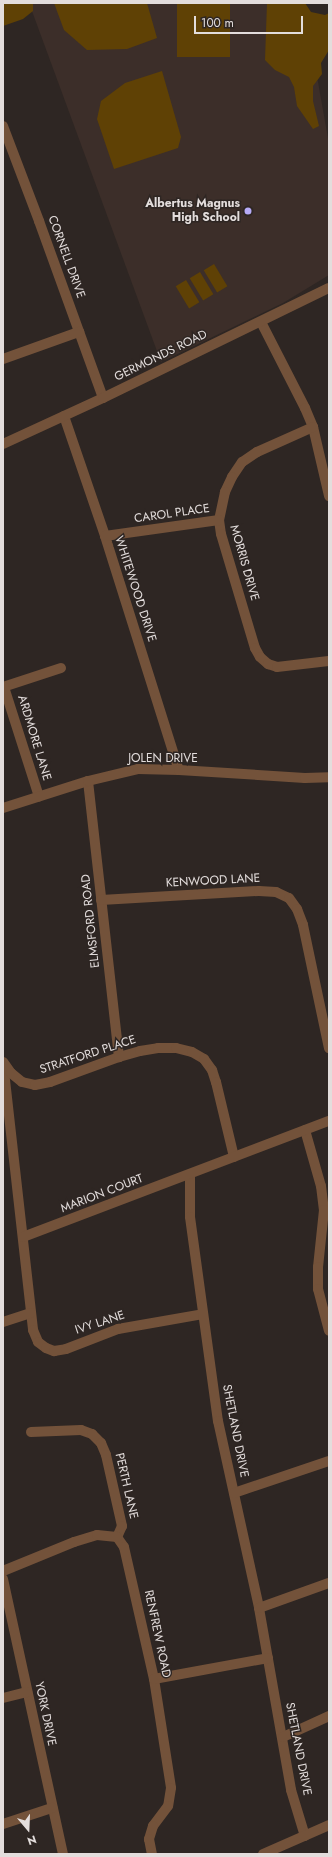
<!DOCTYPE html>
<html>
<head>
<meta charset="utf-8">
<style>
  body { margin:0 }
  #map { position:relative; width:332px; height:1857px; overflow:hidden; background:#2e2623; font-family:Jost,sans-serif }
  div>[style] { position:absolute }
  .built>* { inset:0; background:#3c2e29 }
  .green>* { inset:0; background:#5f4105; transform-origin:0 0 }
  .minor>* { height:10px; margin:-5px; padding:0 5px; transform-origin:5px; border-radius:5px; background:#73523a }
  .dots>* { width:11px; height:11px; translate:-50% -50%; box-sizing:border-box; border:2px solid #2e2623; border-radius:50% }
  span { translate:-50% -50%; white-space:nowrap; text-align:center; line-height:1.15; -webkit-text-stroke:3px #2e2623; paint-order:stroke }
  .poi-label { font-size:12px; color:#e3dddc; font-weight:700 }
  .right { translate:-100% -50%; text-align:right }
  .street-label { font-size:12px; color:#e3dddc }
  .frame { position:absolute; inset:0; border:4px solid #e3dddc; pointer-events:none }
  .north { position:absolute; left:8px; top:1809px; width:40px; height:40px; -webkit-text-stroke:3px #2e2623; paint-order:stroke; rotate:161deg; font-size:11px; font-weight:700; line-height:16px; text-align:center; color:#e3dddc }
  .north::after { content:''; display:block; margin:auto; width:14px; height:18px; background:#e3dddc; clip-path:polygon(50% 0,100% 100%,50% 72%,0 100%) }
  .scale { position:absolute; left:194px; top:16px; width:109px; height:18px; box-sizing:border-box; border:2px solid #e3dddc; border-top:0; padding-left:5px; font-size:12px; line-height:14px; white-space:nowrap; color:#e3dddc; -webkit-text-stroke:3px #2e2623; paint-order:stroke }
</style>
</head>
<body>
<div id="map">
  <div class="built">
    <i style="clip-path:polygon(29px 3px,304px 3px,329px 144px,329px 275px,283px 303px,161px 362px)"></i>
  </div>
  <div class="green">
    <i style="clip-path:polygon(3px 3px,33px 3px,33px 11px,23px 19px,3px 26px)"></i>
    <i style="clip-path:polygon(54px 3px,147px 3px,157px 38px,127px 49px,87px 50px,64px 30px)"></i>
    <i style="left:177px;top:3px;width:53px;height:54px"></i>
    <i style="clip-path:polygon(267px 3px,305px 3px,311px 12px,325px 15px,329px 13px,329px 50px,321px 63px,322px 74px,313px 86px,313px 101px,319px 126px,313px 129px,297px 106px,294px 87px,289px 77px,275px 70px,265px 60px)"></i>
    <i style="clip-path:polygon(162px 71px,181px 137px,178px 148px,114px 169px,97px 119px,101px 101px,125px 83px)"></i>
    <i style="left:214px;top:264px;width:26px;height:12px;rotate:59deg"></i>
    <i style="left:200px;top:272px;width:26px;height:12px;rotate:59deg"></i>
    <i style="left:186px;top:280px;width:26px;height:12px;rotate:59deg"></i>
  </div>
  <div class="minor">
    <i style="left:3px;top:126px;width:102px;rotate:69.2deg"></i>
    <i style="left:39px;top:221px;width:188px;rotate:70.1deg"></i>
    <i style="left:261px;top:322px;width:97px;rotate:62.9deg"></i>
    <i style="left:305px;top:408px;width:21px;rotate:67deg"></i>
    <i style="left:313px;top:427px;width:71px;rotate:76.9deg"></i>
    <i style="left:3px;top:359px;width:81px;rotate:-19.6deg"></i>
    <i style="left:64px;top:416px;width:127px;rotate:71.1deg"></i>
    <i style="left:105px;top:536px;width:245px;rotate:72.5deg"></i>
    <i style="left:313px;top:427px;width:61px;rotate:155.9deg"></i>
    <i style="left:257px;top:452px;width:18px;rotate:146deg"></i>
    <i style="left:242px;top:462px;width:18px;rotate:124deg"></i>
    <i style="left:232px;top:477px;width:17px;rotate:115deg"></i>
    <i style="left:225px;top:492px;width:29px;rotate:102deg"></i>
    <i style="left:219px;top:520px;width:14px;rotate:82deg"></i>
    <i style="left:221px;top:534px;width:119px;rotate:73.4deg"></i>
    <i style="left:255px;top:648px;width:10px;rotate:61deg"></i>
    <i style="left:260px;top:657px;width:11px;rotate:41deg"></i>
    <i style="left:268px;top:664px;width:9px;rotate:18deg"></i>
    <i style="left:277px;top:667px;width:52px;rotate:-6.6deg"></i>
    <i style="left:3px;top:444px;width:110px;rotate:-24.7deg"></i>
    <i style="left:103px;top:398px;width:251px;rotate:-26deg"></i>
    <i style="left:105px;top:536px;width:115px;rotate:-8deg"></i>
    <i style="left:3px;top:687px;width:61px;rotate:-18.1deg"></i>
    <i style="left:4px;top:687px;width:115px;rotate:72.3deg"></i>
    <i style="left:88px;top:781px;width:278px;rotate:83.6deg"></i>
    <i style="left:3px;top:808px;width:89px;rotate:-17.6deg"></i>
    <i style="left:88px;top:781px;width:51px;rotate:-13.5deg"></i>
    <i style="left:138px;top:769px;width:41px;rotate:1.4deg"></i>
    <i style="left:179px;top:770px;width:126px;rotate:3.6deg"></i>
    <i style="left:305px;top:778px;width:24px;rotate:-2deg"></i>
    <i style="left:101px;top:900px;width:158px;rotate:-3.3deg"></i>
    <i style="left:259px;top:891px;width:17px;rotate:3deg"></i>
    <i style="left:276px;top:892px;width:14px;rotate:25deg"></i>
    <i style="left:289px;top:898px;width:14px;rotate:54deg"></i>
    <i style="left:297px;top:909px;width:17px;rotate:69deg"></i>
    <i style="left:303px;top:925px;width:126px;rotate:78.1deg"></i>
    <i style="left:3px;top:1062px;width:270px;rotate:83.6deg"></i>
    <i style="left:33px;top:1330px;width:13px;rotate:67deg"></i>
    <i style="left:38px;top:1342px;width:10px;rotate:37deg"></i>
    <i style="left:46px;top:1348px;width:9px;rotate:21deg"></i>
    <i style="left:54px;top:1351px;width:12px;rotate:-9deg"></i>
    <i style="left:66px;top:1349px;width:56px;rotate:-21deg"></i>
    <i style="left:118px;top:1329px;width:86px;rotate:-10deg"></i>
    <i style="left:4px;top:1063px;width:12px;rotate:55deg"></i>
    <i style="left:11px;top:1073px;width:14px;rotate:39deg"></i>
    <i style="left:22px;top:1082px;width:13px;rotate:13deg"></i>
    <i style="left:35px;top:1085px;width:15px;rotate:-11deg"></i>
    <i style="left:50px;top:1082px;width:73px;rotate:-19.9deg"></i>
    <i style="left:119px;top:1057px;width:22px;rotate:-16deg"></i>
    <i style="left:140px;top:1051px;width:18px;rotate:-9deg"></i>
    <i style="left:158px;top:1048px;width:18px"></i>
    <i style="left:176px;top:1048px;width:16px;rotate:14deg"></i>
    <i style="left:192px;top:1052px;width:14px;rotate:30deg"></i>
    <i style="left:204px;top:1059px;width:14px;rotate:54deg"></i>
    <i style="left:212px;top:1070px;width:13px;rotate:72deg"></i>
    <i style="left:216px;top:1082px;width:77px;rotate:76.5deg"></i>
    <i style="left:305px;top:1130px;width:58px;rotate:74.1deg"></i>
    <i style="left:321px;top:1186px;width:24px;rotate:83deg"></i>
    <i style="left:324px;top:1210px;width:57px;rotate:96deg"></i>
    <i style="left:318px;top:1267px;width:22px;rotate:90deg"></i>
    <i style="left:318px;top:1289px;width:43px;rotate:75.3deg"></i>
    <i style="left:190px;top:1175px;width:42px;rotate:90deg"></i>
    <i style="left:190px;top:1217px;width:206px;rotate:82.2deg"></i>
    <i style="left:218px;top:1421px;width:191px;rotate:77.6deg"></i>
    <i style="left:259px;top:1608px;width:185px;rotate:80deg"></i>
    <i style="left:291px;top:1790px;width:48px;rotate:73.1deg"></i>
    <i style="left:23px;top:1237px;width:327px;rotate:-20.8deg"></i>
    <i style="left:3px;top:1322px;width:29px;rotate:-18deg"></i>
    <i style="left:31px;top:1432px;width:50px;rotate:-2.3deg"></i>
    <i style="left:81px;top:1430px;width:12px;rotate:20deg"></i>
    <i style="left:92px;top:1434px;width:13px;rotate:45deg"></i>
    <i style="left:101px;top:1443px;width:13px;rotate:67deg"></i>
    <i style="left:106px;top:1455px;width:73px;rotate:77.3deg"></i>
    <i style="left:122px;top:1526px;width:12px;rotate:114deg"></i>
    <i style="left:234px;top:1493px;width:100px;rotate:-18.6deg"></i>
    <i style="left:117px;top:1537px;width:12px;rotate:55deg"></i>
    <i style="left:124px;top:1547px;width:135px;rotate:77.2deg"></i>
    <i style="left:154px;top:1679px;width:110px;rotate:81.1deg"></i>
    <i style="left:171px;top:1788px;width:18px;rotate:99deg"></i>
    <i style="left:168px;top:1806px;width:25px;rotate:127deg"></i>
    <i style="left:153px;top:1826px;width:14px;rotate:107deg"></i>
    <i style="left:149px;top:1839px;width:15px;rotate:79deg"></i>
    <i style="left:3px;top:1571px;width:77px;rotate:-22.2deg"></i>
    <i style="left:74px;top:1542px;width:24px;rotate:-17deg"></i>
    <i style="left:97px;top:1535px;width:20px;rotate:6deg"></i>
    <i style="left:3px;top:1579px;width:281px;rotate:77.7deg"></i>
    <i style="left:259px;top:1608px;width:74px;rotate:-19.7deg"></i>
    <i style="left:154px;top:1679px;width:116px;rotate:-10.4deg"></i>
    <i style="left:3px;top:1698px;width:25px;rotate:-14deg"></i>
    <i style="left:283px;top:1737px;width:51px;rotate:-24.5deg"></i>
    <i style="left:3px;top:1824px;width:52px;rotate:-18.1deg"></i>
    <i style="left:263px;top:1854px;width:72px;rotate:-23.7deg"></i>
  </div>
  <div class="dots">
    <i style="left:248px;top:211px;background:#b7abf7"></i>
  </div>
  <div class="poi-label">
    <span class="right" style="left:240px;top:211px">Albertus Magnus<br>High School</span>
  </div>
  <div class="street-label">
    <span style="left:66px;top:257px;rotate:70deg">CORNELL DRIVE</span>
    <span style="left:161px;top:356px;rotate:-26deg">GERMONDS ROAD</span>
    <span style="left:172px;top:514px;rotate:-8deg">CAROL PLACE</span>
    <span style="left:244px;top:563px;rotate:74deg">MORRIS DRIVE</span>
    <span style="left:135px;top:589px;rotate:72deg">WHITEWOOD DRIVE</span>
    <span style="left:34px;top:738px;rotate:73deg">ARDMORE LANE</span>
    <span style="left:163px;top:759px">JOLEN DRIVE</span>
    <span style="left:213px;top:881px;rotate:-3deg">KENWOOD LANE</span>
    <span style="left:91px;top:921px;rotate:-96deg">ELMSFORD ROAD</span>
    <span style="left:88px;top:1055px;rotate:-18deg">STRATFORD PLACE</span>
    <span style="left:102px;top:1194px;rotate:-21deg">MARION COURT</span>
    <span style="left:100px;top:1323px;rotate:-18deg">IVY LANE</span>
    <span style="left:235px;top:1431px;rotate:79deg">SHETLAND DRIVE</span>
    <span style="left:126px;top:1486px;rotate:77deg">PERTH LANE</span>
    <span style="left:157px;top:1634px;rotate:78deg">RENFREW ROAD</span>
    <span style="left:45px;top:1714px;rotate:78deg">YORK DRIVE</span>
    <span style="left:298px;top:1749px;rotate:79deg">SHETLAND DRIVE</span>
  </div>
  <div class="frame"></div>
  <div class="north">N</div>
  <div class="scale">100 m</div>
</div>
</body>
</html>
